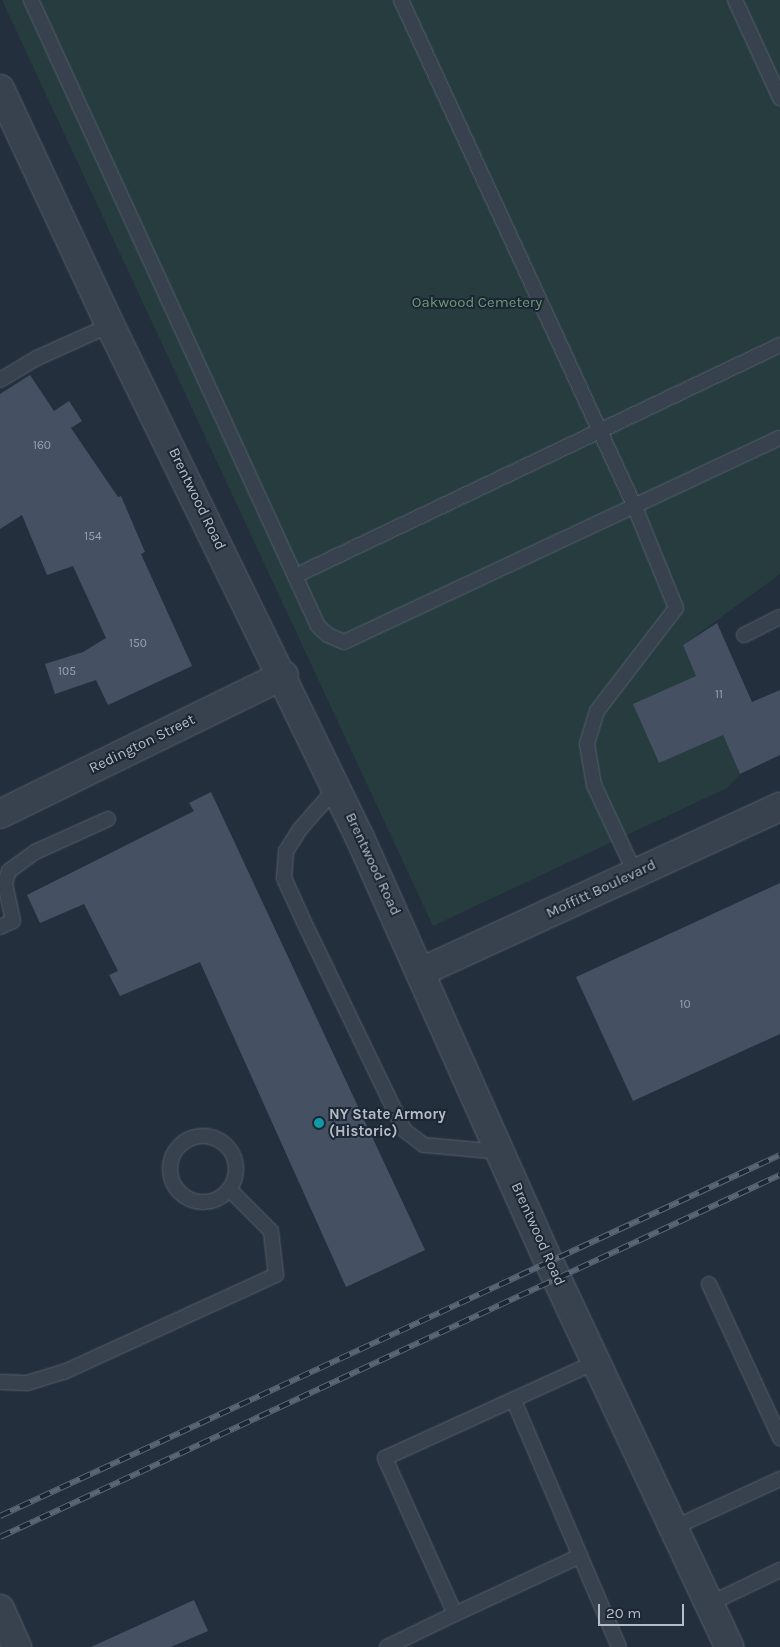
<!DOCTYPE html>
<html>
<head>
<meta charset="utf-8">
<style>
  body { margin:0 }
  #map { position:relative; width:780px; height:1647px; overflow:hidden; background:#242f3e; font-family:Karla,sans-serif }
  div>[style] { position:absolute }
  .green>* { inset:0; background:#263c3f }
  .building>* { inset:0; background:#455162 }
  .roads { filter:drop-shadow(0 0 1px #565f6c) drop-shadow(0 0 1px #565f6c) }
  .service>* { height:14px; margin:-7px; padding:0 7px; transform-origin:7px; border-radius:7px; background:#38414e }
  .service>.ring { margin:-7px; padding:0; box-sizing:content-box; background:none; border:14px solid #38414e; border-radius:50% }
  .minor>* { height:28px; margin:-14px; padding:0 14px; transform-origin:14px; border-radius:14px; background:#38414e }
  .tertiary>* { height:28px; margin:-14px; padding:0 14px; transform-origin:14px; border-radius:14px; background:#38414e }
  .rail>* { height:5.5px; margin-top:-2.75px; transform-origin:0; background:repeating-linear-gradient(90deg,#1d2633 0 11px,#5a6575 0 22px); box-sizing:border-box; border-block:1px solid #5a6575 }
  .dots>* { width:14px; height:14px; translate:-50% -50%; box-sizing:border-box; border:2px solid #1d2633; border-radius:50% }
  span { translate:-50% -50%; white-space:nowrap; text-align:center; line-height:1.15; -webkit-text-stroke:4px #1d2633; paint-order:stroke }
  .number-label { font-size:12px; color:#98a1af }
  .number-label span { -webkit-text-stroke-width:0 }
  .park-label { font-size:15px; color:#6b9a76 }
  .street-label { font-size:15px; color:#b4bcc9 }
  .poi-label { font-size:15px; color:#b4bcc9; font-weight:700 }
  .left { translate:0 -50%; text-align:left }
  .scale { position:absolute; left:598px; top:1604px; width:86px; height:22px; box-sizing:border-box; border:2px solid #b4bcc9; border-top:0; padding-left:6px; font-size:15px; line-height:18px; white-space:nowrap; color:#b4bcc9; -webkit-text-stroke:4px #1d2633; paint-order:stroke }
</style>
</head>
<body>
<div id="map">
  <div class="green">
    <i style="clip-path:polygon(2px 0,780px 0,780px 574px,683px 645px,740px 774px,727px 788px,433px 926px)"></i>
  </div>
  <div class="building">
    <i style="clip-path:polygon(30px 375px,54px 411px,69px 401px,82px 421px,71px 428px,118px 497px,121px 496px,145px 552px,141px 554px,192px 666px,108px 705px,96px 680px,55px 694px,45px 664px,83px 652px,106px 638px,73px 566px,47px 575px,22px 515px,0 529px,0 394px)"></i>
    <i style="clip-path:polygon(717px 623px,752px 702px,780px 690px,780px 755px,740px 774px,723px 735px,659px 763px,633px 704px,696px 676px,683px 645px)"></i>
    <i style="clip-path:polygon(211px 792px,425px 1250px,346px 1287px,200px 962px,120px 996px,109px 975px,118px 971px,84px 904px,40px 923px,27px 895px,194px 811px,189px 803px)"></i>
    <i style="clip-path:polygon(780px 883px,780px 1034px,633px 1101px,576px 977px)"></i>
    <i style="clip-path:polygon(194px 1600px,208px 1631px,171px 1647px,91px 1647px)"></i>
  </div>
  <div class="roads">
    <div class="service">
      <i style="left:31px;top:0;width:689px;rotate:65.37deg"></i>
      <i style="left:318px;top:626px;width:13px;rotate:42deg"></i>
      <i style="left:328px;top:635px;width:17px;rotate:24deg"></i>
      <i style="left:344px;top:642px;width:481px;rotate:-25.1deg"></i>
      <i style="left:401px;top:0;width:556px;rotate:65.23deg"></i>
      <i style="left:634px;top:505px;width:111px;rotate:67.8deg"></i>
      <i style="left:676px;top:608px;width:130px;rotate:127.5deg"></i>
      <i style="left:597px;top:711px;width:34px;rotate:107deg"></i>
      <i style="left:587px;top:744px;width:42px;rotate:80.3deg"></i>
      <i style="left:594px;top:785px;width:97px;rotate:65deg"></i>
      <i style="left:735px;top:0;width:108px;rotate:65.3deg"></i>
      <i style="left:0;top:380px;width:43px;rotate:-30.7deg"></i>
      <i style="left:37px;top:358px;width:80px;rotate:-24.3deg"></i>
      <i style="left:295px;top:576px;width:537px;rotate:-25.47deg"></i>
      <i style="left:744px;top:635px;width:40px;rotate:-26.6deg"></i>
      <i style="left:337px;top:787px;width:56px;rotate:131.4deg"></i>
      <i style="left:300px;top:829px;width:26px;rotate:122deg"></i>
      <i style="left:286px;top:851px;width:27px;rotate:94deg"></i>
      <i style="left:284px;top:878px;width:48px;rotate:65.6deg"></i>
      <i style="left:304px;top:922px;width:231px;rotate:64.3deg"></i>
      <i style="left:404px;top:1130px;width:25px;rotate:37deg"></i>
      <i style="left:424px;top:1145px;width:77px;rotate:5.2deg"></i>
      <i style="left:0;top:927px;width:14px;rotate:-25deg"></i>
      <i style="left:13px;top:921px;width:39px;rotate:-102deg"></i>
      <i style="left:5px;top:883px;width:13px;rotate:-72deg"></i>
      <i style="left:9px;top:871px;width:32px;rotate:-36deg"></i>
      <i style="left:35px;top:852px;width:80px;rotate:-24.3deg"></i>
      <i class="ring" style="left:170px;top:1136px;width:52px;height:52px"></i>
      <i style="left:709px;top:1284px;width:170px;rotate:65.2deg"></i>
      <i style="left:0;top:1382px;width:27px;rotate:2deg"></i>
      <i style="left:27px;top:1383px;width:39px;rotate:-17deg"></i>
      <i style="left:64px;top:1372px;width:233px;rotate:-24.6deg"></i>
      <i style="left:276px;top:1275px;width:44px;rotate:-96.5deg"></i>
      <i style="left:271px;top:1231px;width:59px;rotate:-135deg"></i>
      <i style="left:514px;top:1401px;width:267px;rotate:66.9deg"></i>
      <i style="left:673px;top:1528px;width:118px;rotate:-24.6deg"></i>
      <i style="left:709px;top:1604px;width:79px;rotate:-25.6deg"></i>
      <i style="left:455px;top:1614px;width:138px;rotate:-24.9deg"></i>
      <i style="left:387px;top:1647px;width:76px;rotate:-25.9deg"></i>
      <i style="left:455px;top:1614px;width:171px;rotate:-114.2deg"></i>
      <i style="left:385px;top:1458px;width:232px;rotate:-24.5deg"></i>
    </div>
    <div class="minor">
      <i style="left:0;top:814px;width:316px;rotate:-26.1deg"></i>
      <i style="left:423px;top:971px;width:393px;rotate:-24.7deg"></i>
      <i style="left:0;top:1609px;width:42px;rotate:65.9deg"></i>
    </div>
    <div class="tertiary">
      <i style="left:0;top:89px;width:260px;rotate:65deg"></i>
      <i style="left:110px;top:325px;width:571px;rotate:64.02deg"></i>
      <i style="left:360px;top:838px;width:464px;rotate:66deg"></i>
      <i style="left:549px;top:1262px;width:425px;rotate:64.9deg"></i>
    </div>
  </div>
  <div class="rail">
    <i style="left:0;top:1516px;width:859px;rotate:-24.84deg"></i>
    <i style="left:0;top:1537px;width:860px;rotate:-24.9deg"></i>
  </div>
  <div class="dots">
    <i style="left:319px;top:1123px;background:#0f9aa8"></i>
  </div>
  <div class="number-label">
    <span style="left:42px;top:446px">160</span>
    <span style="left:93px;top:537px">154</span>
    <span style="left:138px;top:644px">150</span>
    <span style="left:67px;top:672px">105</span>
    <span style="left:719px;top:695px">11</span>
    <span style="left:685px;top:1005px">10</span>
  </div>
  <div class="park-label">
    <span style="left:477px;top:303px">Oakwood Cemetery</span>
  </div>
  <div class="street-label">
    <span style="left:197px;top:499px;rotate:64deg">Brentwood Road</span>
    <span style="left:142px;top:744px;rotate:-26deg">Redington Street</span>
    <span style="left:373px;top:864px;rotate:65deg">Brentwood Road</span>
    <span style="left:601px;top:889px;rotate:-25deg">Moffitt Boulevard</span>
    <span style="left:538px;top:1234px;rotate:66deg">Brentwood Road</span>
  </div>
  <div class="poi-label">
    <span class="left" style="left:329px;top:1123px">NY State Armory<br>(Historic)</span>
  </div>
  <div class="scale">20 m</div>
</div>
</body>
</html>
